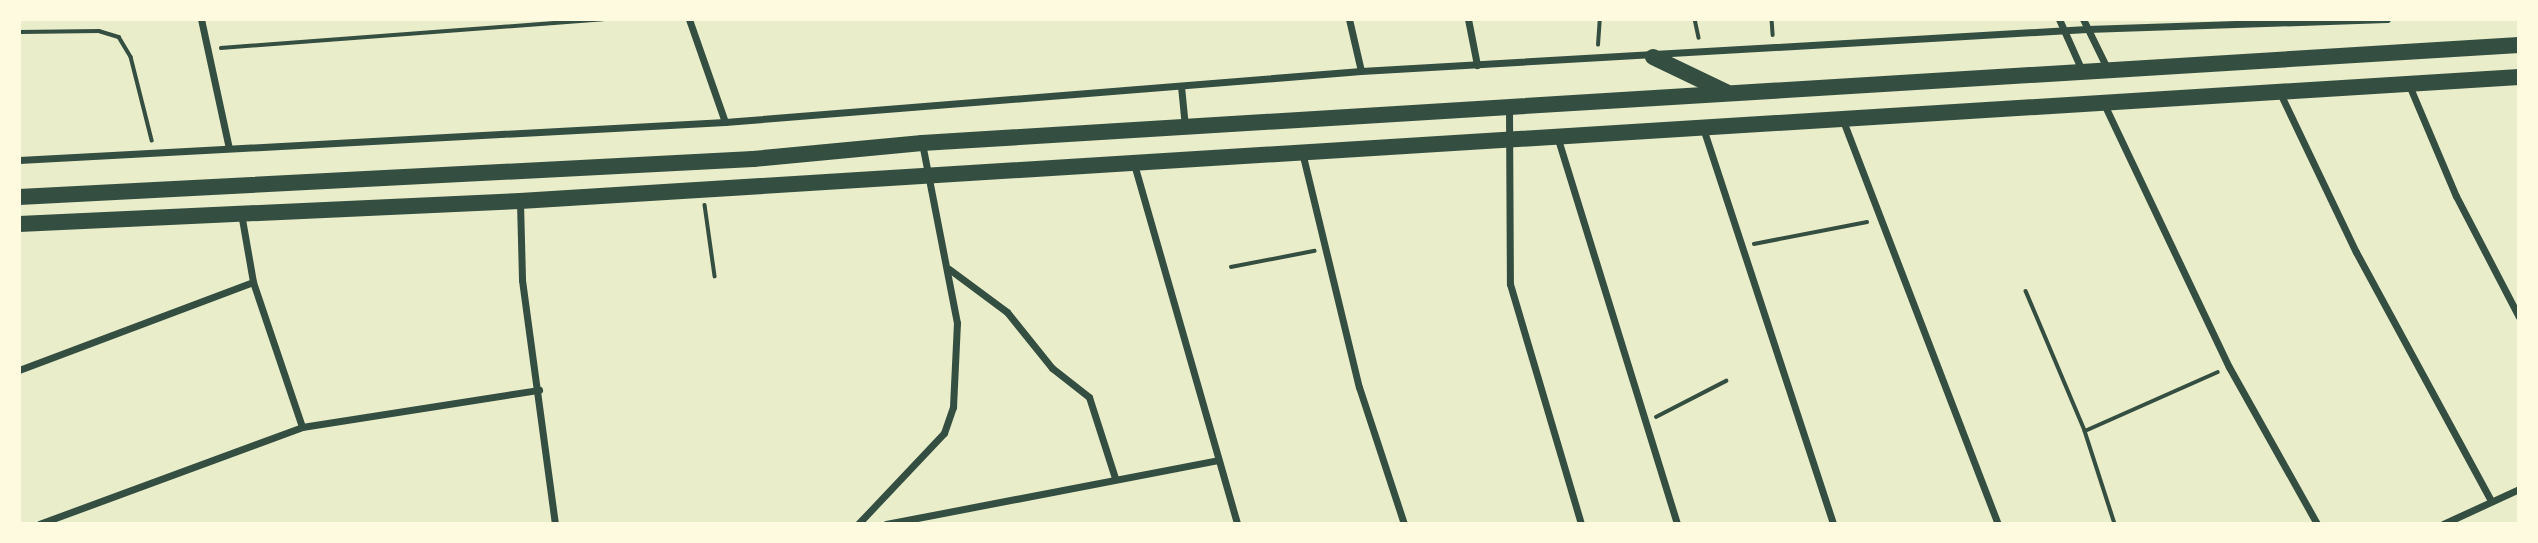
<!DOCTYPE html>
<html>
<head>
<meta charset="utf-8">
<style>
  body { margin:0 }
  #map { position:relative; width:2538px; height:543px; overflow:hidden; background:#e9edc9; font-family:Signika,sans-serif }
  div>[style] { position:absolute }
  .path>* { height:3.5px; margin:-1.75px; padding:0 1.75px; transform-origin:1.75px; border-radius:1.75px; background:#344e41 }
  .minor>* { height:7px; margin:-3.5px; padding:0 3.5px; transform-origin:3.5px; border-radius:3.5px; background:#344e41 }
  .trunk>* { height:16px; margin:-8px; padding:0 8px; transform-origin:8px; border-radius:8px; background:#344e41 }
  span { translate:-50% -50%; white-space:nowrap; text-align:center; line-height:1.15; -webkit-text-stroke:7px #fefae0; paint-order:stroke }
  .frame { position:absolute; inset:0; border:21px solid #fefae0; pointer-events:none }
</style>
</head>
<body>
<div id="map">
  <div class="path">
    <i style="left:1695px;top:19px;width:19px;rotate:78deg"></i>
    <i style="left:1772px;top:19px;width:16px;rotate:86deg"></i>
    <i style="left:19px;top:32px;width:80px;rotate:-0.7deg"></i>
    <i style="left:99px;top:31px;width:21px;rotate:17deg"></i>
    <i style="left:119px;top:37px;width:23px;rotate:59deg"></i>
    <i style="left:131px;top:57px;width:86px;rotate:75.8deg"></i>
    <i style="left:1598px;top:45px;width:26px;rotate:-86deg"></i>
    <i style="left:221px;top:48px;width:383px;rotate:-4.3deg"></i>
    <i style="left:705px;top:205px;width:72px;rotate:82deg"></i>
    <i style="left:1754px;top:244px;width:115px;rotate:-11deg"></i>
    <i style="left:1231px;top:267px;width:85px;rotate:-10.9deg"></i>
    <i style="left:2026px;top:291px;width:152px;rotate:67.1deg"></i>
    <i style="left:2085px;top:431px;width:98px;rotate:72.1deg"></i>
    <i style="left:1656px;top:417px;width:79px;rotate:-27.2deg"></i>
    <i style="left:2085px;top:431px;width:145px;rotate:-23.9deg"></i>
  </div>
  <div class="minor">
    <i style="left:201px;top:19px;width:132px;rotate:77.8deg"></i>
    <i style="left:1349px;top:19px;width:53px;rotate:77deg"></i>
    <i style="left:1361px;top:71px;width:727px;rotate:-3.31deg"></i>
    <i style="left:2087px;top:29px;width:300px;rotate:-1.9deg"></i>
    <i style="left:1468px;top:19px;width:47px;rotate:78.9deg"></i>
    <i style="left:2059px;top:19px;width:59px;rotate:66deg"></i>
    <i style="left:2083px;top:19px;width:57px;rotate:63.9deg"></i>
    <i style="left:2409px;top:85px;width:121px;rotate:67.1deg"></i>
    <i style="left:2456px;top:196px;width:136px;rotate:62.5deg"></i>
    <i style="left:1181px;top:86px;width:41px;rotate:84.4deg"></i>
    <i style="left:2280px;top:93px;width:176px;rotate:64.5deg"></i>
    <i style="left:2356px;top:252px;width:283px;rotate:61.5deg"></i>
    <i style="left:2104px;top:104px;width:291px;rotate:64.6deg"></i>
    <i style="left:2229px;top:367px;width:180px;rotate:60.7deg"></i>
    <i style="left:1509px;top:108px;width:176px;rotate:89.7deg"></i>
    <i style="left:1510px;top:284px;width:250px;rotate:73.5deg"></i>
    <i style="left:1842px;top:118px;width:435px;rotate:69deg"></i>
    <i style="left:725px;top:122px;width:638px;rotate:-4.58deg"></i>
    <i style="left:1703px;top:128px;width:417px;rotate:71.8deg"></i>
    <i style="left:1557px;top:136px;width:406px;rotate:72.8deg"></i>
    <i style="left:1302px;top:152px;width:242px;rotate:76.4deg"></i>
    <i style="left:1359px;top:387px;width:144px;rotate:71.8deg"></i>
    <i style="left:19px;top:160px;width:707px;rotate:-3.08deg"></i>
    <i style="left:725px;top:122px;width:109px;rotate:-109.3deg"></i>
    <i style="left:1134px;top:164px;width:374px;rotate:74deg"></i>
    <i style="left:520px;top:202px;width:78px;rotate:88.5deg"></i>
    <i style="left:522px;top:280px;width:246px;rotate:82.3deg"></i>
    <i style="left:241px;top:213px;width:70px;rotate:80.1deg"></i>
    <i style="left:253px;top:282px;width:153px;rotate:71.3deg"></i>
    <i style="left:949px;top:269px;width:72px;rotate:36.6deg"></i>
    <i style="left:1007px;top:312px;width:72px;rotate:51.2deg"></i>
    <i style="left:1052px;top:368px;width:47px;rotate:38.1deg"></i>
    <i style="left:1089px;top:397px;width:85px;rotate:72.2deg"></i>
    <i style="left:19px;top:370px;width:250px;rotate:-20.6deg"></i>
    <i style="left:39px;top:524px;width:280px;rotate:-20.2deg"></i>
    <i style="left:302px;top:427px;width:240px;rotate:-8.9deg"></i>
    <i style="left:858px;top:524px;width:125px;rotate:-46.6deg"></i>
    <i style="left:944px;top:433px;width:28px;rotate:-71deg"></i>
    <i style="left:953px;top:407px;width:84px;rotate:-87.3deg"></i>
    <i style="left:957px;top:323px;width:183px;rotate:-101deg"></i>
    <i style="left:886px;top:524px;width:338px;rotate:-10.9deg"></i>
    <i style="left:2443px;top:524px;width:84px;rotate:-24.7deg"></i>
  </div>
  <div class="trunk">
    <i style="left:1653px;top:57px;width:81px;rotate:25.6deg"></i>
    <i style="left:19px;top:197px;width:735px;rotate:-2.96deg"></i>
    <i style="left:753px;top:159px;width:170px;rotate:-5.4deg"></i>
    <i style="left:922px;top:143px;width:1600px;rotate:-3.51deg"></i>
    <i style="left:19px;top:224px;width:502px;rotate:-2.63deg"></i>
    <i style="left:520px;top:201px;width:2003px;rotate:-3.55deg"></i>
  </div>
  <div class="frame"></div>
</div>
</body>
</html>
